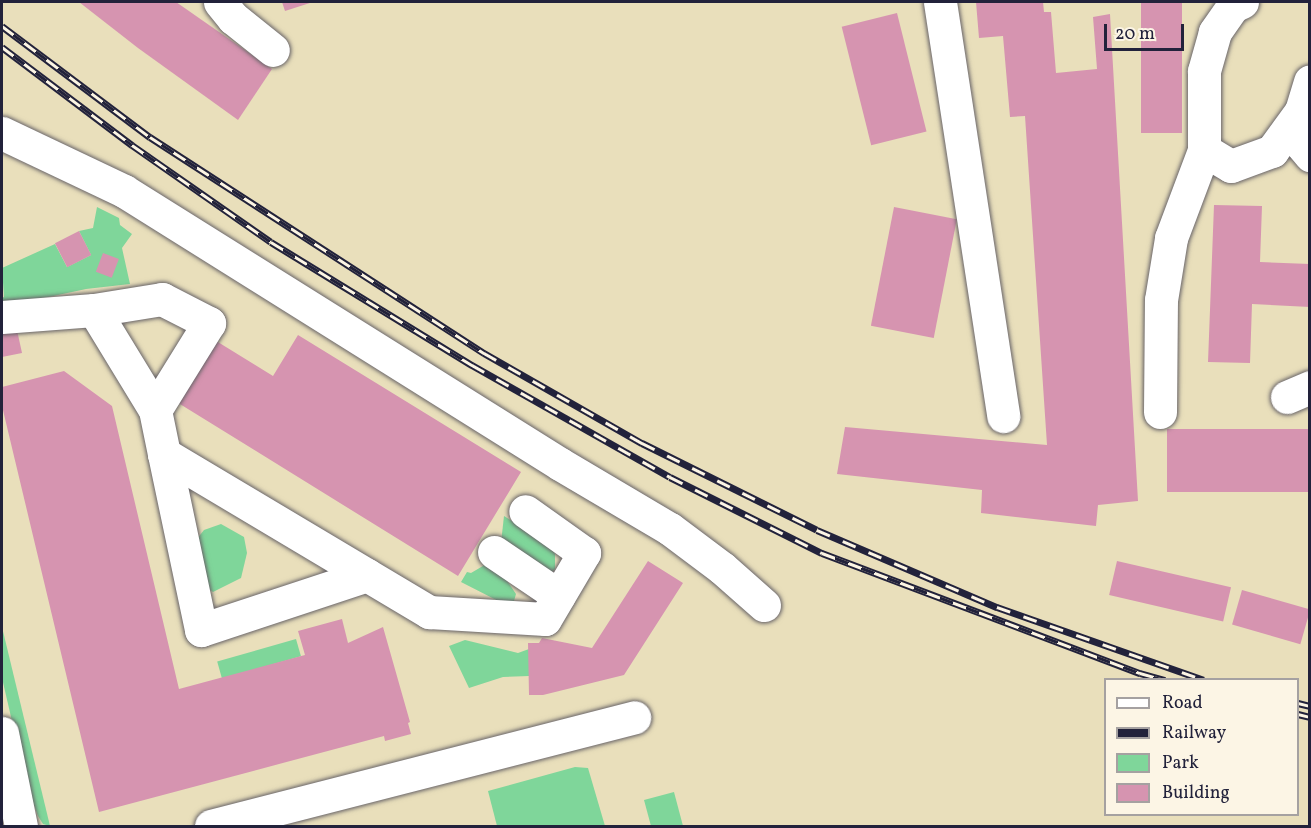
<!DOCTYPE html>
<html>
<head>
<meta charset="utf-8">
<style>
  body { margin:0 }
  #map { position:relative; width:1311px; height:828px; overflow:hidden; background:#e9dfbb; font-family:Vollkorn,serif }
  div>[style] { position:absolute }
  .green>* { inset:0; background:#7fd69a; transform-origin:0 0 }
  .building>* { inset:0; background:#d694b0; transform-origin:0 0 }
  .roads { filter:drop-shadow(0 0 2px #686468) drop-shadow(0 0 2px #686468) }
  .minor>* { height:33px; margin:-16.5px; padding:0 16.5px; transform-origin:16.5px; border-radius:16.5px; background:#fff }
  .rail>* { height:7px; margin-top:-3.5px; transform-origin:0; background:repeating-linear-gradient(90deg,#fcf5e5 0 14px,#22223b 0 28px); box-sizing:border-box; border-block:2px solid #22223b }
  span { translate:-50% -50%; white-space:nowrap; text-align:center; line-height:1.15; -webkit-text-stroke:5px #fcf5e5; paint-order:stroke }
  .frame { position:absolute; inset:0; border:3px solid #22223b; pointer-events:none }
  .legend { position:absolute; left:1104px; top:678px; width:195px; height:138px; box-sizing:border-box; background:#fcf5e5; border:2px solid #a5a1a1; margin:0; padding:8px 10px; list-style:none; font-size:18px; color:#22223b }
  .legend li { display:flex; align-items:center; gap:12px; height:30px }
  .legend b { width:30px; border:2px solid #a5a1a1 }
  .scale { position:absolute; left:1104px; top:24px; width:80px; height:27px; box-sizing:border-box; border:3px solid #22223b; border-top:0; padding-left:8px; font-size:18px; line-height:21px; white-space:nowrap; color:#22223b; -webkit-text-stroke:4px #fcf5e5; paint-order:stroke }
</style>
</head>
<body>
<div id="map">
  <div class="green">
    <i style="clip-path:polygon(97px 207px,119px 218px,120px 225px,132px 234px,122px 248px,130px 284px,86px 289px,2px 307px,2px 298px,4px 297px,2px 268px,55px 244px,67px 267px,91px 255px,79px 231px,93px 228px)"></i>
    <i style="clip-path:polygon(504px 516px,550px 544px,555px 554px,555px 569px,548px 576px,501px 543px)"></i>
    <i style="clip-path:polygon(221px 524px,244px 537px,247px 553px,241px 578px,213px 592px,201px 584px,193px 544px,204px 530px)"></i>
    <i style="clip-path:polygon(488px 563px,501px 572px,516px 594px,512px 608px,461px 582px,467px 572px,471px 573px)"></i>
    <i style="clip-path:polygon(2px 627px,50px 826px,43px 824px,38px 816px,27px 786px,2px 678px)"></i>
    <i style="left:296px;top:639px;width:18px;height:82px;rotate:74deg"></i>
    <i style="clip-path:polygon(465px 640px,518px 653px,529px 649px,529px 676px,503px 677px,469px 688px,449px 646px)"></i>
    <i style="clip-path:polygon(575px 767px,588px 768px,605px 826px,497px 826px,488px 791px)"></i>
    <i style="clip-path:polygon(674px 792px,683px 826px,651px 826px,644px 800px)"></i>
  </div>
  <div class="building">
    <i style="clip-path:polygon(79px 2px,176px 2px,272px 69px,238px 120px,138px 48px)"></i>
    <i style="clip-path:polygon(282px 2px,313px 2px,285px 11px)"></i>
    <i style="clip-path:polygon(976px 2px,1043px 2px,1044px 12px,1051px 12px,1056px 73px,1097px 69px,1093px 17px,1110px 14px,1138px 501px,1098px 505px,1096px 526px,981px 513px,982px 490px,837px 474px,845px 427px,1047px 445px,1025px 116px,1010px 117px,1003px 36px,979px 38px)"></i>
    <i style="left:1141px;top:2px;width:41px;height:131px"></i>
    <i style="left:897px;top:13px;width:122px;height:57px;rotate:76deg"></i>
    <i style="clip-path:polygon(1214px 205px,1262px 206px,1260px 262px,1310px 264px,1310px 307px,1252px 304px,1250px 363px,1208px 362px)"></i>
    <i style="left:894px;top:207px;width:64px;height:121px;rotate:11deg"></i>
    <i style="left:79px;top:231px;width:27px;height:27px;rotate:63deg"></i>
    <i style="left:103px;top:253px;width:17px;height:20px;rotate:21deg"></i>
    <i style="clip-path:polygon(17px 330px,22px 353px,2px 357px,2px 333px)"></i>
    <i style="clip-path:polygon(298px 335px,521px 472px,458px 576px,175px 401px,213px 339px,273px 376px)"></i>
    <i style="clip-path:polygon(64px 371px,112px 406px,179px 689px,305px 655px,298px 631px,342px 619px,348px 643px,383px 627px,410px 722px,408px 723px,411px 734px,385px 741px,384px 736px,99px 812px,2px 406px,2px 387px)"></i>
    <i style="left:1310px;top:429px;width:63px;height:143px;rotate:90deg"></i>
    <i style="clip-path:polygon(648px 561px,683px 583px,624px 675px,543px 695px,529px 695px,528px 643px,539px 643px,542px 638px,592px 648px)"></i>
    <i style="left:1117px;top:561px;width:117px;height:35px;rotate:13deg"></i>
    <i style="left:1242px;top:590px;width:71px;height:36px;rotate:16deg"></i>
  </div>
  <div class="roads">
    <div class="minor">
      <i style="left:220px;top:2px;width:21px;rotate:51deg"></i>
      <i style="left:233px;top:18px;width:51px;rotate:38.7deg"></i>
      <i style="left:940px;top:2px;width:419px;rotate:81.3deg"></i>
      <i style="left:1242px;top:2px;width:10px;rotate:156deg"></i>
      <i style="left:1233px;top:6px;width:32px;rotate:125deg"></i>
      <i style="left:1215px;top:32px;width:41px;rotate:105.8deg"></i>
      <i style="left:1204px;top:71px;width:79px;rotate:90deg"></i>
      <i style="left:1204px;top:150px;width:31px;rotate:31deg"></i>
      <i style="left:1231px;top:166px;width:44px;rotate:-20.1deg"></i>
      <i style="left:1272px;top:151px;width:49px;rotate:-54.1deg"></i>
      <i style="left:1301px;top:111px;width:31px;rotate:-73deg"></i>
      <i style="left:1301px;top:111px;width:32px;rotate:92deg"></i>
      <i style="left:1300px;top:143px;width:16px;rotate:50deg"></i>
      <i style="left:2px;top:133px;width:135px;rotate:25.4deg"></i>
      <i style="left:124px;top:191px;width:514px;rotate:32.05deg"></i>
      <i style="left:560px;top:464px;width:128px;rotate:30.6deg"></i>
      <i style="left:670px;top:529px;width:65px;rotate:36.9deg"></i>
      <i style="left:722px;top:568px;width:56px;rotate:41.4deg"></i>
      <i style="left:94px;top:310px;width:69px;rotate:-9.2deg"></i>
      <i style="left:162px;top:299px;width:53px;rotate:27.1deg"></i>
      <i style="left:209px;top:323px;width:102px;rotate:121.8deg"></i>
      <i style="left:2px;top:317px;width:92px;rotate:-4.4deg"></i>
      <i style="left:94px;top:310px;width:117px;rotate:58.6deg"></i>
      <i style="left:155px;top:410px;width:45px;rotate:78.4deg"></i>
      <i style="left:164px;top:454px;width:309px;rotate:30.8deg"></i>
      <i style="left:429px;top:612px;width:116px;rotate:3.5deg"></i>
      <i style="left:545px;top:619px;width:77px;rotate:-59.4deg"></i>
      <i style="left:584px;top:553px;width:72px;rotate:-144.6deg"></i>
      <i style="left:1287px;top:397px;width:25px;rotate:-23deg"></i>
      <i style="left:1160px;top:412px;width:112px;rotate:-89.5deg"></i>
      <i style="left:1161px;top:300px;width:63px;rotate:-80.8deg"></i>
      <i style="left:1171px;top:238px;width:94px;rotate:-69.4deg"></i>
      <i style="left:164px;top:454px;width:180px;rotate:78.1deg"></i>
      <i style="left:201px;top:630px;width:175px;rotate:-18.3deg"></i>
      <i style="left:494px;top:552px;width:78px;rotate:34.1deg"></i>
      <i style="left:2px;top:733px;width:95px;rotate:78.5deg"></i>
      <i style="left:211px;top:826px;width:437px;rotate:-14.4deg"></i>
    </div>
  </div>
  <div class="rail">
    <i style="left:2px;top:26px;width:185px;rotate:36.9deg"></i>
    <i style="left:150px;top:137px;width:398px;rotate:32.9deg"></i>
    <i style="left:484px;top:353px;width:182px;rotate:29.7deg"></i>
    <i style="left:642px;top:443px;width:195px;rotate:26.4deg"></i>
    <i style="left:817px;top:530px;width:196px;rotate:23.2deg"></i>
    <i style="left:997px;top:607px;width:219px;rotate:19.4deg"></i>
    <i style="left:2px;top:47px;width:163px;rotate:37deg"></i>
    <i style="left:132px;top:145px;width:169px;rotate:34.9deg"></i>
    <i style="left:271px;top:242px;width:236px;rotate:31.5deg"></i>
    <i style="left:472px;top:365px;width:227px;rotate:29.5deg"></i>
    <i style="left:670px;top:477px;width:170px;rotate:26.6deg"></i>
    <i style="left:822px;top:553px;width:340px;rotate:20.7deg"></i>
    <i style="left:1140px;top:673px;width:26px;rotate:16deg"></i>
    <i style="left:1298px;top:703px;width:12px;rotate:14deg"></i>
    <i style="left:1298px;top:714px;width:12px;rotate:14deg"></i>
  </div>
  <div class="frame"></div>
  <ul class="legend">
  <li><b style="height:8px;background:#fff"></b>Road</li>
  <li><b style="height:8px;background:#22223b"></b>Railway</li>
  <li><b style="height:16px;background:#7fd69a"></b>Park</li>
  <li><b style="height:16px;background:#d694b0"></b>Building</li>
  </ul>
  <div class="scale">20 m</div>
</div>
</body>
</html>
